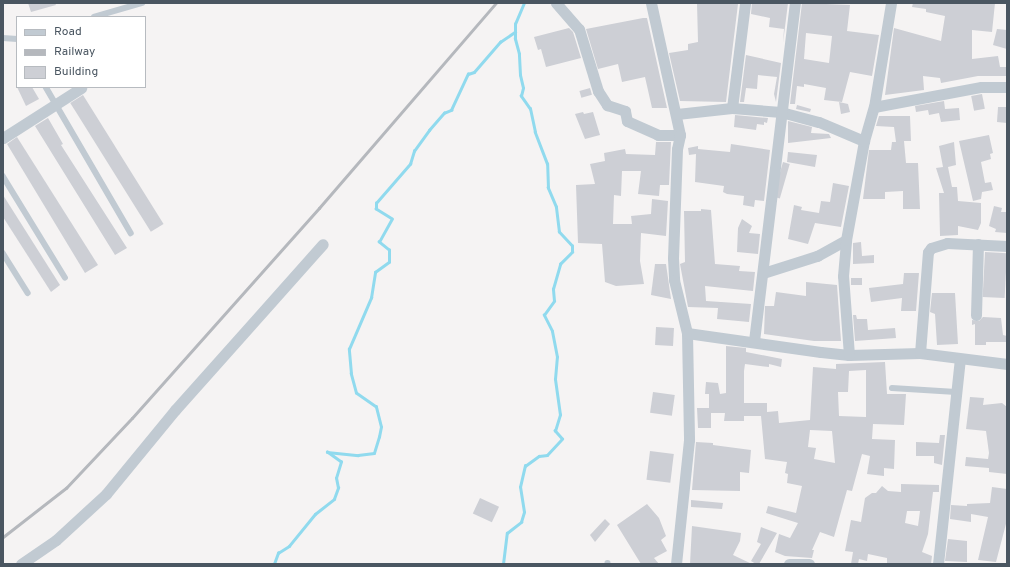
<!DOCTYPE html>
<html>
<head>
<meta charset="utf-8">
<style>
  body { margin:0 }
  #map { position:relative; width:1010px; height:567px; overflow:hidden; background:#f5f3f3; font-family:Overpass,sans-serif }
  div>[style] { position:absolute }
  .stream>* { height:2.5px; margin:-1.25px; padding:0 1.25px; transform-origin:1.25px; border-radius:1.25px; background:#90daee }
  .building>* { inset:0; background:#cdcfd5; transform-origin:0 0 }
  .lane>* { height:5.5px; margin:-2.75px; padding:0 2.75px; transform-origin:2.75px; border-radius:2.75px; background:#c1cad2 }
  .street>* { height:11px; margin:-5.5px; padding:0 5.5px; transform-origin:5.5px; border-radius:5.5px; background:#c1cad2 }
  .rail>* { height:2.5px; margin:-1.25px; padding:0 1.25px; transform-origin:1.25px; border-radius:1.25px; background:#b5b8bd }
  span { translate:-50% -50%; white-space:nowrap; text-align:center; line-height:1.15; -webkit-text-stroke:3px #fff; paint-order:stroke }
  .frame { position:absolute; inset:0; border:4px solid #4a5661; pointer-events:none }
  .legend { position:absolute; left:16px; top:16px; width:130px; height:72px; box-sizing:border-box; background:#fff; border:1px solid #b7bbc0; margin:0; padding:5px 7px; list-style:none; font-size:12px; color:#4a5661 }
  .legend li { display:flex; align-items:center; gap:8px; height:20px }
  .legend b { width:20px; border:1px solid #b7bbc0 }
</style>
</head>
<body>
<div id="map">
  <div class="stream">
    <i style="left:274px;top:564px;width:12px;rotate:-70deg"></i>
    <i style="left:278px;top:553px;width:13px;rotate:-32deg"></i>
    <i style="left:289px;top:546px;width:41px;rotate:-50.9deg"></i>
    <i style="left:315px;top:514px;width:24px;rotate:-38deg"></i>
    <i style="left:334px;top:499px;width:12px;rotate:-70deg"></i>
    <i style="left:338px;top:488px;width:10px;rotate:-101deg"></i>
    <i style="left:336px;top:478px;width:17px;rotate:-73deg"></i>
    <i style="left:341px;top:462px;width:17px;rotate:-144deg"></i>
    <i style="left:327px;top:452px;width:31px;rotate:6deg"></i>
    <i style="left:358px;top:455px;width:16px;rotate:-7deg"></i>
    <i style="left:374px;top:453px;width:17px;rotate:-73deg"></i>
    <i style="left:379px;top:437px;width:10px;rotate:-79deg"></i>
    <i style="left:381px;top:427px;width:21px;rotate:-104deg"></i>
    <i style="left:376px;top:407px;width:24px;rotate:-145deg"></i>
    <i style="left:356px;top:393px;width:20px;rotate:-105deg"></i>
    <i style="left:351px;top:374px;width:25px;rotate:-95deg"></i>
    <i style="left:349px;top:349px;width:56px;rotate:-66.7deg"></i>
    <i style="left:371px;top:298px;width:26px;rotate:-81deg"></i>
    <i style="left:375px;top:272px;width:17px;rotate:-36deg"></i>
    <i style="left:389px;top:262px;width:12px;rotate:-90deg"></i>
    <i style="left:389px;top:250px;width:13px;rotate:-141deg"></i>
    <i style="left:379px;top:242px;width:26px;rotate:-61deg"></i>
    <i style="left:392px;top:219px;width:19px;rotate:-148deg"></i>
    <i style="left:376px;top:209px;width:6px;rotate:-90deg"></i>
    <i style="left:376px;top:203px;width:52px;rotate:-48.9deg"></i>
    <i style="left:410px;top:164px;width:14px;rotate:-73deg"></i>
    <i style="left:414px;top:151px;width:26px;rotate:-54deg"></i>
    <i style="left:429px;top:130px;width:23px;rotate:-49deg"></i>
    <i style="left:444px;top:113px;width:8px;rotate:-23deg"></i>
    <i style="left:451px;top:110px;width:40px;rotate:-65deg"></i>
    <i style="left:468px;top:74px;width:6px;rotate:-18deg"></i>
    <i style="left:474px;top:72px;width:40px;rotate:-49deg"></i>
    <i style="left:500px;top:42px;width:18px;rotate:-34deg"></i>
    <i style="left:503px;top:564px;width:31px;rotate:-83deg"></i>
    <i style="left:507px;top:533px;width:18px;rotate:-38deg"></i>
    <i style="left:521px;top:522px;width:10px;rotate:-73deg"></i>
    <i style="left:524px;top:512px;width:25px;rotate:-99deg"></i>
    <i style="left:520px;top:487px;width:22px;rotate:-77deg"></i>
    <i style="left:525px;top:466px;width:17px;rotate:-36deg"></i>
    <i style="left:539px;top:456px;width:8px;rotate:-7deg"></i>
    <i style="left:547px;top:455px;width:22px;rotate:-47deg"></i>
    <i style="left:562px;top:439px;width:11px;rotate:-131deg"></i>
    <i style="left:555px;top:431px;width:17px;rotate:-73deg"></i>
    <i style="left:560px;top:415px;width:36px;rotate:-98deg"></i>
    <i style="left:555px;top:379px;width:22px;rotate:-85deg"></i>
    <i style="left:557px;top:357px;width:26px;rotate:-101deg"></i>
    <i style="left:552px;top:331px;width:18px;rotate:-117deg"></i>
    <i style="left:544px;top:315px;width:17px;rotate:-54deg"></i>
    <i style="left:554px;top:301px;width:12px;rotate:-95deg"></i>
    <i style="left:553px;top:289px;width:26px;rotate:-74deg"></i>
    <i style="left:560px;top:264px;width:17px;rotate:-45deg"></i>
    <i style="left:572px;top:252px;width:6px;rotate:-90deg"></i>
    <i style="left:572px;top:246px;width:19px;rotate:-133deg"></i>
    <i style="left:559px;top:232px;width:25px;rotate:-97deg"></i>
    <i style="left:556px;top:207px;width:21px;rotate:-113deg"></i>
    <i style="left:548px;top:188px;width:24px;rotate:-92deg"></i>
    <i style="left:547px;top:164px;width:34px;rotate:-111deg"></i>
    <i style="left:535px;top:132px;width:24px;rotate:-102deg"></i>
    <i style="left:530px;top:109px;width:16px;rotate:-125deg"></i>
    <i style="left:521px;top:96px;width:8px;rotate:-76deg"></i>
    <i style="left:523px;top:88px;width:13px;rotate:-103deg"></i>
    <i style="left:520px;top:75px;width:21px;rotate:-93deg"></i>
    <i style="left:519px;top:54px;width:16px;rotate:-105deg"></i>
    <i style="left:515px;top:39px;width:15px;rotate:-90deg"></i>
    <i style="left:515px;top:24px;width:23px;rotate:-67deg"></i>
  </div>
  <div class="building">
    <i style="clip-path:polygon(28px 3px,55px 3px,56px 5px,31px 12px)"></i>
    <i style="clip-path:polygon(697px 3px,738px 4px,726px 102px,680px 101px,669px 53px,688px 50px,688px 44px,698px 42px)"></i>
    <i style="clip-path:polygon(752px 3px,788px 3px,783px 43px,784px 29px,769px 27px,770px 18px,751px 14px)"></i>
    <i style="clip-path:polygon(evenodd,802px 3px,850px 5px,847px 31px,879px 35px,872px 76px,850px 72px,842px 102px,824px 100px,826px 88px,804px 84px,804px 87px,797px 86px,795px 104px,790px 104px,802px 3px,806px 33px,832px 36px,829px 63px,804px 59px,806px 33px)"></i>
    <i style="clip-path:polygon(913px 3px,995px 3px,992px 32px,972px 30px,972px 59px,998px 56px,1000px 67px,1007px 67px,1007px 76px,978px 76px,941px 83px,940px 78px,923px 76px,924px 90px,885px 95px,894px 28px,941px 41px,945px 16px,926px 12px,926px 9px,912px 7px)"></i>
    <i style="clip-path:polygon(643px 18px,647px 18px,667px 108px,652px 108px,645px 77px,622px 82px,618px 64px,598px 69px,586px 29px)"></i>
    <i style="clip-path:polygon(569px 28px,573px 32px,581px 58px,546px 67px,541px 49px,538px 50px,534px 37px)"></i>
    <i style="clip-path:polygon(997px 29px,1007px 30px,1007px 49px,993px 45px)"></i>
    <i style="clip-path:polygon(746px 55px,781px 63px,776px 102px,774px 94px,777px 77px,758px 75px,757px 89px,746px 88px,744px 102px,740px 102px)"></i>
    <i style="clip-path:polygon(17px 87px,32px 87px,39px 99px,26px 106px)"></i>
    <i style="left:590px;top:88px;width:7px;height:11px;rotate:74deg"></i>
    <i style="left:982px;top:94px;width:15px;height:11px;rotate:79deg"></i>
    <i style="left:83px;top:95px;width:152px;height:15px;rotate:58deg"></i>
    <i style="clip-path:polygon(944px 101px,945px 109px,959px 108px,960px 120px,941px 122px,939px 113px,929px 115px,928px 110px,916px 112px,915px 106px)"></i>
    <i style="clip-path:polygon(839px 102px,848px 104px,850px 112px,841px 114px)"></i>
    <i style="clip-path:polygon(797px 105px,811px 109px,810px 112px,796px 109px)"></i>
    <i style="clip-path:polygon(998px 107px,1007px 107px,1007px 123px,997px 122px)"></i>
    <i style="clip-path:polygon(583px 112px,584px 114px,593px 112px,600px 135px,585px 139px,575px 114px)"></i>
    <i style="clip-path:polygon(735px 115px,768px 118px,767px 123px,764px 122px,764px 125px,757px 124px,756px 130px,734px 127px)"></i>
    <i style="clip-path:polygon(879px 116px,910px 116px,911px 141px,904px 141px,906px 163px,918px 163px,920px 209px,903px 209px,903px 191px,885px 192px,885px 199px,863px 199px,869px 150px,891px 150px,892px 142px,896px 142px,894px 127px,876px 126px)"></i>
    <i style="clip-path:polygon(48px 118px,63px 144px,61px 145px,127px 248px,115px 255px,35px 126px)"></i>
    <i style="clip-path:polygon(788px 121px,812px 127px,811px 133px,829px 134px,831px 138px,788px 143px)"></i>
    <i style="clip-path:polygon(989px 135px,993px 153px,990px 154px,991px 159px,981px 162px,985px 183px,991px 182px,993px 190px,982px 192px,981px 199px,973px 201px,959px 141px)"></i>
    <i style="clip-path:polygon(17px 137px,98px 265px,85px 273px,7px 144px)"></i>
    <i style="clip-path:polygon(656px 142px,671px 142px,669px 185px,660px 185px,659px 196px,638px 194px,641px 171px,622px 171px,621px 196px,614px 195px,613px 224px,632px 224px,631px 216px,651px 214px,652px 199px,668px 201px,666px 236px,641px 233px,640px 261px,644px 284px,616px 286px,605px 282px,602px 244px,578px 243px,576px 185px,595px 184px,590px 164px,605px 161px,604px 153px,625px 149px,626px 154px,655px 155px)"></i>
    <i style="clip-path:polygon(954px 142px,956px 165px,948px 167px,952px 187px,957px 187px,958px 201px,981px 203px,981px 223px,978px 230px,958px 226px,958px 235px,940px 236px,939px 193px,944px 193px,936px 168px,943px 167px,939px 146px)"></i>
    <i style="clip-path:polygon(731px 144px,770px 150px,764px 201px,755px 200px,754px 207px,743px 205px,744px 196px,727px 194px,723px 192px,724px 186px,695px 182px,696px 154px,689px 155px,688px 148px,698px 146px,698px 149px,730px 152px)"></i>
    <i style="clip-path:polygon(788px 152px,817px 155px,815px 167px,787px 162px)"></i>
    <i style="left:783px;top:162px;width:7px;height:36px;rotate:16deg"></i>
    <i style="clip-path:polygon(833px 183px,849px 186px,841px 227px,815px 223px,808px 244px,788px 239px,794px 205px,802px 207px,801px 210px,819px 213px,821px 201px,830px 202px)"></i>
    <i style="clip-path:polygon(3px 195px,60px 285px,51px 292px,3px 217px)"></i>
    <i style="clip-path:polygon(994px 206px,1002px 208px,1001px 212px,1007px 212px,1007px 233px,995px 232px,996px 229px,989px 226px)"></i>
    <i style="clip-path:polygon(701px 209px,711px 210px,715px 264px,740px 266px,739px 271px,755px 272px,753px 291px,705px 286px,706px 301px,751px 304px,749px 322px,717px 319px,718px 308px,688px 307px,680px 264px,685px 262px,684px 211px,701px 211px)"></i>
    <i style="clip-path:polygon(742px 219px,752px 226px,749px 233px,760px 234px,758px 254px,737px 252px,738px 228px)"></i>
    <i style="clip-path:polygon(861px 242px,862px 256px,874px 255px,874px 263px,853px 264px,853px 243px)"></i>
    <i style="left:985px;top:252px;width:22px;height:45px;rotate:3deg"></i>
    <i style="clip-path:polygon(655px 264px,666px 264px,671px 299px,651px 295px)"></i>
    <i style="clip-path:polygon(904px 273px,919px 273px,916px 311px,901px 311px,902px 298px,871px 302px,869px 288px,903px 284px)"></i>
    <i style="left:851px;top:278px;width:11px;height:7px"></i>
    <i style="clip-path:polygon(806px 282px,837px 285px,841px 341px,814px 341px,764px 334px,765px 306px,774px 306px,776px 292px,806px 296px)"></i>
    <i style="clip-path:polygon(932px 293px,955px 293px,958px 344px,937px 345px,935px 314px,930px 312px)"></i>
    <i style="clip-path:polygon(853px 315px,856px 315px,857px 319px,867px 319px,868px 330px,895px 328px,896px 338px,855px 341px)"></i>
    <i style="clip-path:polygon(983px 317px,1001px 318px,1003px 335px,1007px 336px,1007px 342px,986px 342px,986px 345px,975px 345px,975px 324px,972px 325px,972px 320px,979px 321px)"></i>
    <i style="left:656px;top:327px;width:18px;height:18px;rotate:3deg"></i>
    <i style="clip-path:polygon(evenodd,726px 346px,746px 348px,746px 352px,782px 359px,781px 367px,769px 364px,769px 367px,745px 364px,744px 371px,744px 403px,767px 403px,767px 412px,778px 411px,779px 423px,810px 420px,813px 367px,836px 369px,836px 364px,885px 362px,887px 394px,906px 394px,904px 425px,873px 424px,872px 439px,895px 440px,894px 469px,884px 468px,884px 476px,867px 474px,870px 456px,862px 454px,852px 491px,847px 490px,834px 537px,820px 532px,812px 550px,814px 550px,812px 558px,785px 556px,775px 552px,779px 534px,790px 538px,798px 523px,766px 513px,768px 506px,796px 513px,802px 486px,787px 483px,788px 474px,785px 473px,787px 462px,765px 459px,761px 416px,744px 416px,744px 421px,724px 421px,725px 413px,711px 413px,711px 428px,698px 428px,697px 408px,709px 408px,709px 394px,705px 394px,706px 382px,718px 383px,720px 394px,726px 393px,726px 346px,866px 370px,866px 417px,839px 416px,838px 392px,848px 392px,849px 371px,866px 370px,726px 346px,810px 430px,832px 431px,835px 463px,814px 459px,816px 448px,808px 447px,810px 430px)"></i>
    <i style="left:653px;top:392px;width:22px;height:21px;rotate:8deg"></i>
    <i style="clip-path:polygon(970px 397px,984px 398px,983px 405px,1002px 403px,1007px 407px,1007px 474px,989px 472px,989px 468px,965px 466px,966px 457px,988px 459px,989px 453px,986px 431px,966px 429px)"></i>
    <i style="clip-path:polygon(940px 435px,945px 435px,942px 465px,934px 463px,934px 456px,916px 456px,916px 442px,939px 443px)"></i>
    <i style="clip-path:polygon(696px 442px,713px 443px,713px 445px,751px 450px,749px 473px,740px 472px,740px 491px,692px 490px)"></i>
    <i style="left:650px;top:451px;width:24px;height:29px;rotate:7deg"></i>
    <i style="clip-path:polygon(evenodd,901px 484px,939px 485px,939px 492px,933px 492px,928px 534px,922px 552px,932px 556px,931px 564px,887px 564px,887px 558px,868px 554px,867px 561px,859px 559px,858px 564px,851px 564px,853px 552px,845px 551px,851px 520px,861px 522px,865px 498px,872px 493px,876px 493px,882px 486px,888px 491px,901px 492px,901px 484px,907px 511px,920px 511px,918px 526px,905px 523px,907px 511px)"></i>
    <i style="clip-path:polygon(992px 487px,1007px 489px,1007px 520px,996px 562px,978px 560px,988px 517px,971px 514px,971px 522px,950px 519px,951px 505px,967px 506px,967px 504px,990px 503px)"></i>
    <i style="left:480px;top:498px;width:21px;height:17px;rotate:25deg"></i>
    <i style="clip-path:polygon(691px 500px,723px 503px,722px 509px,691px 507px)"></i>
    <i style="clip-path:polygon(647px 504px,659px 518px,666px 536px,661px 540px,667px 551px,654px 558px,659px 564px,641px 564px,617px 525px)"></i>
    <i style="clip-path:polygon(605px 519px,610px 524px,595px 542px,590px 535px)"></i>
    <i style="clip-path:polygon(692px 526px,741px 533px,740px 541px,733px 555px,752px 564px,690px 564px)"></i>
    <i style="clip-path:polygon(761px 527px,777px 533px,759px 564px,756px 564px,751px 561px,761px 544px,757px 542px)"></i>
    <i style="clip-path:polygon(948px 539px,967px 541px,967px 562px,945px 561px)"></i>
  </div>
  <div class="lane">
    <i style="left:94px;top:17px;width:50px;rotate:-16.3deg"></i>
    <i style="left:3px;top:38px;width:14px;rotate:4deg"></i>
    <i style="left:46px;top:87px;width:169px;rotate:59.8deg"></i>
    <i style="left:3px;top:176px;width:119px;rotate:58.5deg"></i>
    <i style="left:3px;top:253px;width:47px;rotate:58deg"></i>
    <i style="left:892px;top:388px;width:64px;rotate:3.6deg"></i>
    <i style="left:608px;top:563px;width:1px;rotate:90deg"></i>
  </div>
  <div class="street">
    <i style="left:556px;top:3px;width:35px;rotate:49deg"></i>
    <i style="left:579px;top:29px;width:65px;rotate:73deg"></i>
    <i style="left:598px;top:91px;width:17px;rotate:57deg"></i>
    <i style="left:607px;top:105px;width:19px;rotate:18deg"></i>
    <i style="left:625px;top:111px;width:10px;rotate:79deg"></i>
    <i style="left:627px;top:121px;width:34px;rotate:24deg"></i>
    <i style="left:658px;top:135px;width:22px"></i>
    <i style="left:651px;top:3px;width:135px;rotate:77.6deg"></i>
    <i style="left:680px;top:135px;width:14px;rotate:102deg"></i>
    <i style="left:677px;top:149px;width:109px;rotate:92.1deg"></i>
    <i style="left:673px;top:258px;width:22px;rotate:87deg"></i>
    <i style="left:674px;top:280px;width:55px;rotate:76.2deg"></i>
    <i style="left:687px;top:333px;width:107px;rotate:88.9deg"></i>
    <i style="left:689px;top:440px;width:125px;rotate:96deg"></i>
    <i style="left:874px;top:107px;width:109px;rotate:-10.6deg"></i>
    <i style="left:981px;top:87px;width:26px"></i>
    <i style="left:732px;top:108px;width:106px;rotate:-82.9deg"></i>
    <i style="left:677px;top:114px;width:55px;rotate:-6.2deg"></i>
    <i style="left:732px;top:108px;width:49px;rotate:4.7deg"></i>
    <i style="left:781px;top:112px;width:39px;rotate:15deg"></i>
    <i style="left:819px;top:122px;width:49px;rotate:22.9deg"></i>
    <i style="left:3px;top:138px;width:93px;rotate:-32.7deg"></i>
    <i style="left:763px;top:273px;width:57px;rotate:-17.5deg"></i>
    <i style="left:817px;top:256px;width:33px;rotate:-29deg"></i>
    <i style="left:976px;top:315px;width:71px;rotate:-88.4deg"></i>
    <i style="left:687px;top:333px;width:135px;rotate:8.1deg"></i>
    <i style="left:821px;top:352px;width:28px;rotate:6deg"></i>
    <i style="left:849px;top:355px;width:71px;rotate:-1.6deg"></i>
    <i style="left:920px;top:353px;width:88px;rotate:7.2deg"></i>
    <i style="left:754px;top:341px;width:340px;rotate:-83.1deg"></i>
    <i style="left:920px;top:353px;width:101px;rotate:-85.5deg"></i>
    <i style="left:928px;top:252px;width:5px;rotate:-53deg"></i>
    <i style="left:931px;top:248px;width:17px;rotate:-17deg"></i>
    <i style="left:947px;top:243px;width:60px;rotate:2.9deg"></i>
    <i style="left:849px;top:355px;width:79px;rotate:-94.3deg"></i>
    <i style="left:843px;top:276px;width:36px;rotate:-85deg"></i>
    <i style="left:846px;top:240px;width:101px;rotate:-79.7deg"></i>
    <i style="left:864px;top:141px;width:35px;rotate:-74deg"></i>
    <i style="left:874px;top:107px;width:105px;rotate:-80.7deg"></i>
    <i style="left:21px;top:564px;width:42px;rotate:-34.4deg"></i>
    <i style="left:56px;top:540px;width:68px;rotate:-42.6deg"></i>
    <i style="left:106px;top:494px;width:109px;rotate:-50.6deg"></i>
    <i style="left:175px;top:410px;width:222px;rotate:-48.3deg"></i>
    <i style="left:789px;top:564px;width:20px"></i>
    <i style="left:938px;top:564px;width:206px;rotate:-83.9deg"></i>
  </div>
  <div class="rail">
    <i style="left:3px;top:537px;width:80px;rotate:-37.9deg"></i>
    <i style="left:66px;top:488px;width:96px;rotate:-46.7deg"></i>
    <i style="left:132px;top:418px;width:281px;rotate:-48.3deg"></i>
    <i style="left:319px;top:208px;width:271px;rotate:-49.2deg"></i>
  </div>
  <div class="frame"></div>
  <ul class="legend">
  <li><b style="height:5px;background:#c1cad2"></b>Road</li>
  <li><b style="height:5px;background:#b5b8bd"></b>Railway</li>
  <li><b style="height:11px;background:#cdcfd5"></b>Building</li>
  </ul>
</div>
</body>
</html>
